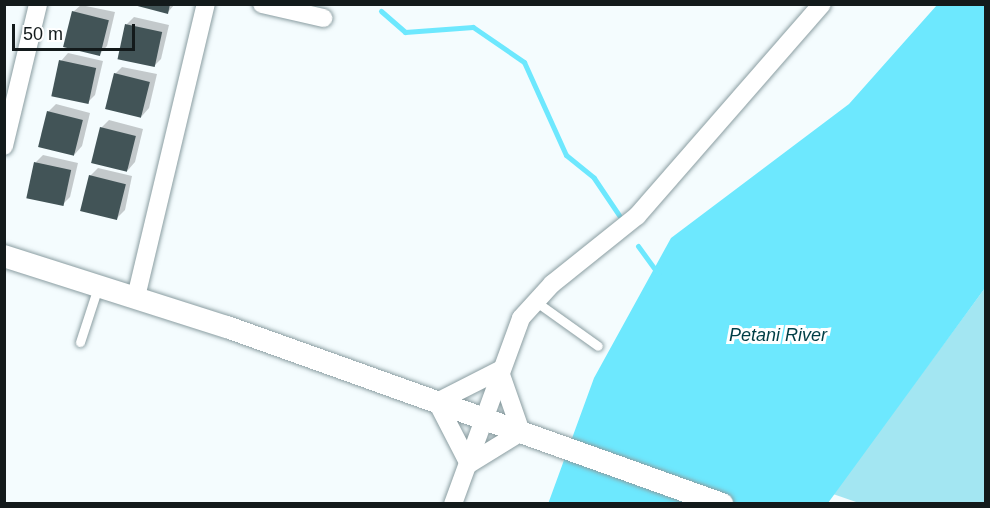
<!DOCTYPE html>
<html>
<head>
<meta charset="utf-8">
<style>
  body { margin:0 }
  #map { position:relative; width:990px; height:508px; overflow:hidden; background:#f4fcfe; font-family:Arial,sans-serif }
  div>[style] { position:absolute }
  .green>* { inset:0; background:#a3e6f2 }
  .water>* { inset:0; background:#6de8fe }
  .shadow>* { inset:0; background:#0003 }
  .stream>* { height:5px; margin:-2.5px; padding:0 2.5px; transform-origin:2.5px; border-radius:2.5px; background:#6de8fe }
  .building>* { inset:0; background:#425457; transform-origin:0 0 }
  .roads { filter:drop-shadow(0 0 2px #8a9da1) drop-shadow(0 0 2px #8a9da1) }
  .service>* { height:9px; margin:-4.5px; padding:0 4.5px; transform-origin:4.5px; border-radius:4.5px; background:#fff }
  .minor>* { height:18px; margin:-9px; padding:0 9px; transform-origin:9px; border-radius:9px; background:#fff }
  .tertiary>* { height:22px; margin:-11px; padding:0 11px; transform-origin:11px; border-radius:11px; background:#fff }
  span { translate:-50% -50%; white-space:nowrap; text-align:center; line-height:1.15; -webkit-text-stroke:6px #fff; paint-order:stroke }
  .water-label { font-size:18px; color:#003e46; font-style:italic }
  .frame { position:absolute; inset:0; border:6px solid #131a1b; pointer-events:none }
  .scale { position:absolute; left:12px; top:24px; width:123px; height:27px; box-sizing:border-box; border:3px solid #131a1b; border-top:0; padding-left:8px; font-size:18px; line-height:21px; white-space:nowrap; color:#131a1b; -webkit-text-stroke:4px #fff; paint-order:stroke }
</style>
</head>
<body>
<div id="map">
  <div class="green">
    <i style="clip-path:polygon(985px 288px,985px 503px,859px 503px,833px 494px)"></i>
  </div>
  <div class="water">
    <i style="clip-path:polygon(937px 5px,985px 5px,985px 288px,828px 503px,548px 504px,594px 378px,671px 238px,849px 104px)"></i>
  </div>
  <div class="shadow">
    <i style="clip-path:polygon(133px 4px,175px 4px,168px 12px)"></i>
    <i style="clip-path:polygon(81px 5px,115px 12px,107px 46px,100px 54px,73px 12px)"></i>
    <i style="clip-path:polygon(134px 17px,169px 25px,161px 59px,154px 66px,119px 58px,127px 24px)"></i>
    <i style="clip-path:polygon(68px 53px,103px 61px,95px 95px,88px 102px,61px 61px)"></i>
    <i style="clip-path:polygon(122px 67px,157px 74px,149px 108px,142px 116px,115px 74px)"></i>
    <i style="clip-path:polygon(56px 104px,90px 113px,82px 146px,75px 154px,48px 112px)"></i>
    <i style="clip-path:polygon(109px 120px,143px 129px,135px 162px,128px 170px,101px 128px)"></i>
    <i style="clip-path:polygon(43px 155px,78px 163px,70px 197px,63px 204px,36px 162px)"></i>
    <i style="clip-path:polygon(98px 168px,132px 176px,125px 210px,117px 218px,90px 176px)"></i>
  </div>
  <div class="stream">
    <i style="left:381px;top:11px;width:32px;rotate:41deg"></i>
    <i style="left:405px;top:32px;width:68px;rotate:-4.2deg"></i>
    <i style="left:473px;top:27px;width:62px;rotate:34.5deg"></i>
    <i style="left:524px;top:62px;width:102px;rotate:65.7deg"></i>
    <i style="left:566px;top:155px;width:36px;rotate:39deg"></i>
    <i style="left:594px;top:178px;width:45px;rotate:56deg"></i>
    <i style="left:638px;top:246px;width:34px;rotate:54deg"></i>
  </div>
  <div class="building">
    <i style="clip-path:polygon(130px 4px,170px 4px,168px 14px)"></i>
    <i style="left:72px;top:11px;width:38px;height:37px;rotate:14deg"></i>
    <i style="left:125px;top:24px;width:38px;height:36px;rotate:12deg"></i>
    <i style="left:59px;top:60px;width:38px;height:37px;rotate:12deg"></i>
    <i style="left:114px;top:73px;width:37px;height:37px;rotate:14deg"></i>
    <i style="left:47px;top:111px;width:37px;height:37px;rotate:14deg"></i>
    <i style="left:100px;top:127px;width:37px;height:37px;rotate:14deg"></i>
    <i style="left:34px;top:162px;width:38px;height:37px;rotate:12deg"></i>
    <i style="left:89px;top:175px;width:38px;height:37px;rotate:14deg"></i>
  </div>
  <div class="roads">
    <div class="service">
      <i style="left:535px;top:301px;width:77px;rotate:35.5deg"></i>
      <i style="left:80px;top:342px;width:58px;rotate:-71.9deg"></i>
    </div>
    <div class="minor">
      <i style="left:262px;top:4px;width:63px;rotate:12.9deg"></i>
      <i style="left:4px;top:146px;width:146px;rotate:-76.5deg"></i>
      <i style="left:136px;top:297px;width:301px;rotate:-76.6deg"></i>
      <i style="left:469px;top:464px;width:70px;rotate:-117.3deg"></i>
      <i style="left:437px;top:402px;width:71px;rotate:-26.9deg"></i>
      <i style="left:469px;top:464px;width:61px;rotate:-31.6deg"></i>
      <i style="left:521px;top:432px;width:64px;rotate:-109.3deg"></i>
      <i style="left:453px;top:504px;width:198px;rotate:-69.9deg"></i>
      <i style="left:521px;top:318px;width:46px;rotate:-47.6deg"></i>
      <i style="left:552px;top:284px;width:109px;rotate:-38.7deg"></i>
      <i style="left:637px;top:216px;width:281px;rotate:-48.9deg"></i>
    </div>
    <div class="tertiary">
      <i style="left:4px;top:256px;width:234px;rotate:17.7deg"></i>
      <i style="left:227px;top:327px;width:526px;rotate:19.68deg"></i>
    </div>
  </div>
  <div class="water-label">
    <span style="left:778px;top:335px">Petani River</span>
  </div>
  <div class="frame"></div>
  <div class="scale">50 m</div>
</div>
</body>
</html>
